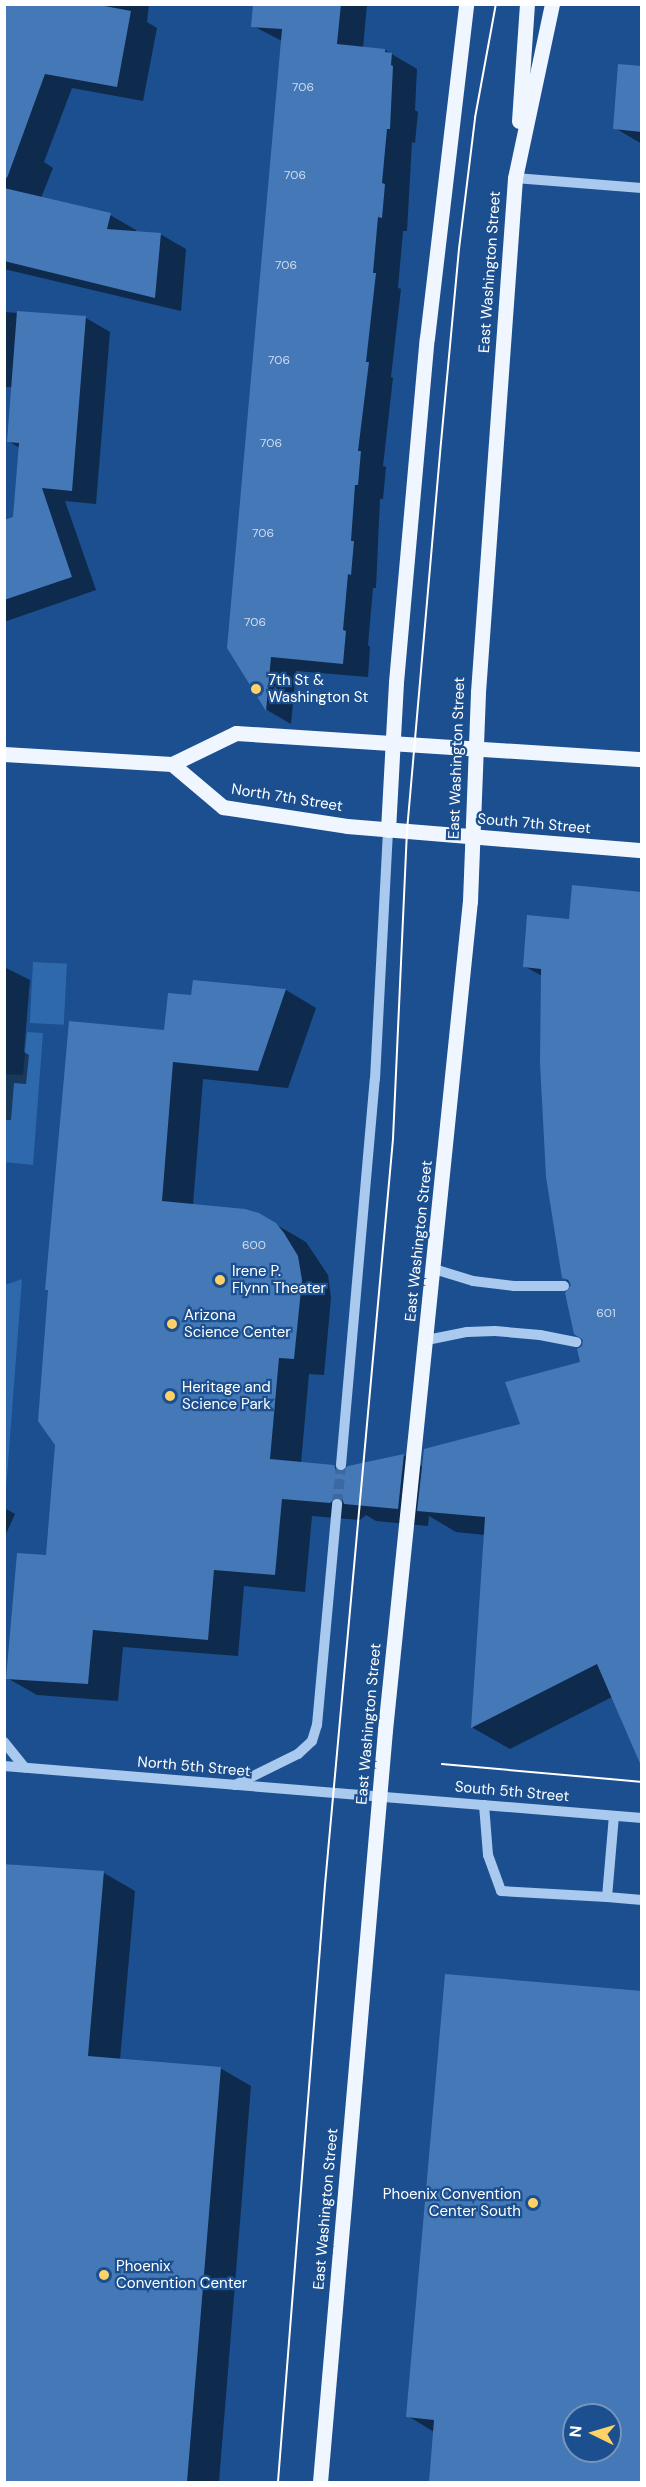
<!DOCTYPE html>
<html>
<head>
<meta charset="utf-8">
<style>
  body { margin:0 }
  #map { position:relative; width:646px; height:2487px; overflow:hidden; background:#1b4f8f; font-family:"DM Sans",sans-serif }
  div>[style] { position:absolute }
  .green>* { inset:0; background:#2e69ad; transform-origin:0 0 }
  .shadow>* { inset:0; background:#0007 }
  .building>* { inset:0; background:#4478b7 }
  .minor-tunnel>* { height:10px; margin-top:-5px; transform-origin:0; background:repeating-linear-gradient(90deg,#3d69a0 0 10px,transparent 0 15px) }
  .minor>* { height:10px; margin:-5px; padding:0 5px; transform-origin:5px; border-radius:5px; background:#a9c9ee }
  .major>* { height:15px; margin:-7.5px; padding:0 7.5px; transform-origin:7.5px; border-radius:7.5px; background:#f0f6ff }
  .tram>* { height:1.5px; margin:-0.75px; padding:0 0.75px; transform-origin:0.75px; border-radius:0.75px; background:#fff }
  .dots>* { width:16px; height:16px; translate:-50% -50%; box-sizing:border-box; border:3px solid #1b4f8f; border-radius:50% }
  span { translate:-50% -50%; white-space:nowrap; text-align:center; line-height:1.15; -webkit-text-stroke:4.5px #1b4f8f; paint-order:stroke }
  .number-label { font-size:12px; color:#d0dded }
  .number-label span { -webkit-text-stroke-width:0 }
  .street-label { font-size:15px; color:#fff }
  .poi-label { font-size:15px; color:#fff }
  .left { translate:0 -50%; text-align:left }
  .right { translate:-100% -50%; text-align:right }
  .frame { position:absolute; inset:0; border:6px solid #fff; pointer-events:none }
  .north { position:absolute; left:562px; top:2403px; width:60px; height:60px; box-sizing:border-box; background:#1b4f8f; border:2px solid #7695bc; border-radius:50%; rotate:275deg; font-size:16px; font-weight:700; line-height:24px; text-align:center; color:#fff }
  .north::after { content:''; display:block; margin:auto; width:21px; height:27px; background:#ffd166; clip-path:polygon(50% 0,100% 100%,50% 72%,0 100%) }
</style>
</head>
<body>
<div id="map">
  <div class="green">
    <i style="left:33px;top:962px;width:34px;height:61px;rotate:3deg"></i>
    <i style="clip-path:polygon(27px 1032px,43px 1033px,33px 1165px,4px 1162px,5px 1074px,23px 1075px)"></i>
    <i style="clip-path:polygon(22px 1279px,5px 1503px,5px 1285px)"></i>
  </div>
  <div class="shadow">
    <i style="clip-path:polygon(4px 4px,149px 4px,147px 22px,157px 28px,143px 101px,72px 88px,44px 162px,53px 168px,41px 198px,110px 215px,136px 230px,136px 232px,160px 234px,186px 249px,181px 311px,4px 269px)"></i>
    <i style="clip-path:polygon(255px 4px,367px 4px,363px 48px,385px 50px,417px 69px,415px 110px,418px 112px,415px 143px,412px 142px,407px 231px,403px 231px,398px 288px,401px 289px,391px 377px,393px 378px,383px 466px,386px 467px,383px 499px,380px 499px,376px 588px,373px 588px,368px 645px,370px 647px,368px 677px,296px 671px,291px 724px,267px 710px,228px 648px,282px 41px,253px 26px)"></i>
    <i style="clip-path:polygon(642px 68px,642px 144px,615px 128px)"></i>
    <i style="clip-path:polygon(4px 312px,86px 318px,110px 332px,96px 504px,65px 501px,96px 590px,4px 622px,4px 522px,15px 518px,20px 448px,8px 441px,13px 387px,4px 387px)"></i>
    <i style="clip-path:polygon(570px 920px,612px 1697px,510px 1749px,473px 1728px,485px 1535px,456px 1532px,429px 1516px,428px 1526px,376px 1521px,366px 1515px,360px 1520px,312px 1516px,305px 1592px,244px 1586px,238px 1656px,123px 1647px,118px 1701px,37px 1695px,7px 1678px,47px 1557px,165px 1032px,193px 997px,194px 981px,286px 990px,316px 1008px,288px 1088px,203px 1079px,193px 1205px,258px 1214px,306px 1242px,328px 1275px,331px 1298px,324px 1375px,309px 1374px,301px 1463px,333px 1466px,344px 1472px,403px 1455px,423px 1467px,522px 1425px,582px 1364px,585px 1343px,573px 1286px,564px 1278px,542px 976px,524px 966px)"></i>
    <i style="clip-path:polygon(4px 967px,30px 980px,24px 1052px,29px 1055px,26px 1084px,14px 1083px,11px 1120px,4px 1120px)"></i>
    <i style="clip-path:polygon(4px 1508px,15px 1514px,5px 1536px,4px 1536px)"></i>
    <i style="clip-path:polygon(4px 1864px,104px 1873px,135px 1891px,120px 2060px,220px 2068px,251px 2086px,219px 2482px,4px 2482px)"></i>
    <i style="clip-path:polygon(evenodd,642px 1993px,642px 2482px,430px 2482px,434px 2432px,408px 2416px,642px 1993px,574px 2415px,610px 2415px,610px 2451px,574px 2451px,574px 2415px)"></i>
  </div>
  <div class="building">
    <i style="clip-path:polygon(4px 4px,94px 4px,131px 11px,117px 87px,45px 74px,7px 178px,4px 177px)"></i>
    <i style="clip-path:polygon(253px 4px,341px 4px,337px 44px,385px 49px,385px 52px,392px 53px,391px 65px,393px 66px,390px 129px,387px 129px,382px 183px,385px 184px,382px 218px,378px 217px,373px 273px,376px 273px,366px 362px,369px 362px,358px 451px,361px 451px,358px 485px,355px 485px,351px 541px,354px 541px,351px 575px,348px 574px,343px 630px,346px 631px,343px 664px,271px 657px,266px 711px,227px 648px,282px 29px,251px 27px)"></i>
    <i style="clip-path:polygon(618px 64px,642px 66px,642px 132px,613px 129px)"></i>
    <i style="clip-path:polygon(4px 188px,111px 213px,107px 229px,161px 233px,155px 298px,4px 261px)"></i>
    <i style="clip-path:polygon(17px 311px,86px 316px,72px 491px,42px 488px,72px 577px,4px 600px,4px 520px,13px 517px,19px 443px,7px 442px)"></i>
    <i style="clip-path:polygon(572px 885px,642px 892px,642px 1768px,597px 1664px,471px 1728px,485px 1517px,417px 1511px,424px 1449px,520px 1424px,505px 1382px,580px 1362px,577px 1349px,582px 1346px,583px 1340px,574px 1334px,565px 1293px,571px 1285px,568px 1280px,562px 1278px,546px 1177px,540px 1063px,541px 969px,523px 967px,527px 915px,569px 919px)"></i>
    <i style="clip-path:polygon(193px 980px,286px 989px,258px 1071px,173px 1062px,162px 1201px,245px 1209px,259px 1213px,276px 1223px,284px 1233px,298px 1256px,302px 1280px,294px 1359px,279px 1358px,270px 1459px,334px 1465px,336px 1471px,341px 1472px,348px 1466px,404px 1454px,398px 1509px,344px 1504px,342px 1498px,337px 1497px,330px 1503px,282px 1499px,275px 1575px,214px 1570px,208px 1640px,93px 1630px,88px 1684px,6px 1679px,17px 1553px,46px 1555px,55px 1445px,38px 1421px,48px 1290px,45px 1290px,69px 1021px,164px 1030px,168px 993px,191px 995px)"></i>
    <i style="clip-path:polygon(4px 1864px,104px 1871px,88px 2056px,221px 2067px,187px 2482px,4px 2482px)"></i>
    <i style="clip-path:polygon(evenodd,445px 1974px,642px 1991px,642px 2482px,429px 2482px,434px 2420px,406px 2417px,445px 1974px,574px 2415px,610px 2415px,610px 2451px,574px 2451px,574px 2415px)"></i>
  </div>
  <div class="minor-tunnel">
    <i style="left:337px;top:1504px;width:39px;rotate:-84deg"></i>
  </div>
  <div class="minor">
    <i style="left:515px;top:178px;width:127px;rotate:4.5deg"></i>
    <i style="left:434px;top:1269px;width:41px;rotate:17.1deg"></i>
    <i style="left:473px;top:1281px;width:41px;rotate:7deg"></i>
    <i style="left:514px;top:1286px;width:50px"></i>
    <i style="left:427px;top:1340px;width:41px;rotate:-11.3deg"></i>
    <i style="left:467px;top:1332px;width:28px;rotate:-2deg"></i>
    <i style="left:495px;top:1331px;width:45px;rotate:5.1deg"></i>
    <i style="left:540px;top:1335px;width:37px;rotate:11deg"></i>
    <i style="left:341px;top:1465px;width:387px;rotate:-85deg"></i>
    <i style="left:375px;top:1079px;width:249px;rotate:-87deg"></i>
    <i style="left:4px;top:1742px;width:33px;rotate:51deg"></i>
    <i style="left:4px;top:1766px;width:640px;rotate:4.66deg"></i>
    <i style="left:235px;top:1785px;width:70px;rotate:-26.2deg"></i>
    <i style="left:298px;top:1754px;width:19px;rotate:-43deg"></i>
    <i style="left:312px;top:1741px;width:17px;rotate:-73deg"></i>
    <i style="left:317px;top:1725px;width:222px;rotate:-84.8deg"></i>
    <i style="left:484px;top:1805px;width:50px;rotate:85.4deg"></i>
    <i style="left:488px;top:1855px;width:38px;rotate:70deg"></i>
    <i style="left:501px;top:1891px;width:106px;rotate:3.2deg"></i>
    <i style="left:607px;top:1897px;width:81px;rotate:-85.1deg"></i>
    <i style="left:607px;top:1897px;width:35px;rotate:5deg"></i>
  </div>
  <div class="major">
    <i style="left:519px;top:121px;width:117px;rotate:-86.1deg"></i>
    <i style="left:4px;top:754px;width:168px;rotate:3.4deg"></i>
    <i style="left:172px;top:764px;width:71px;rotate:-25.8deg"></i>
    <i style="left:236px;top:733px;width:407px;rotate:3.7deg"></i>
    <i style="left:172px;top:764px;width:67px;rotate:40.1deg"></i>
    <i style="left:223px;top:807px;width:125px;rotate:8.7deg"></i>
    <i style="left:347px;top:826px;width:296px;rotate:4.7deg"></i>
    <i style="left:388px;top:830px;width:148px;rotate:-86.9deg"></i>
    <i style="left:396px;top:682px;width:345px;rotate:-84.9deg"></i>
    <i style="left:427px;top:338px;width:336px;rotate:-83.3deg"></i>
    <i style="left:320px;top:2482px;width:755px;rotate:-85.06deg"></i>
    <i style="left:385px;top:1730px;width:833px;rotate:-84.15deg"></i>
    <i style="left:470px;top:901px;width:209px;rotate:-87.8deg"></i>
    <i style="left:478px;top:692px;width:515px;rotate:-85.88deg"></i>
    <i style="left:515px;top:178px;width:178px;rotate:-78deg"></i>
  </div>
  <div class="tram">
    <i style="left:442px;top:1764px;width:201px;rotate:5.1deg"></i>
    <i style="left:278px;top:2482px;width:599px;rotate:-85.5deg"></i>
    <i style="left:325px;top:1885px;width:749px;rotate:-84.79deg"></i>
    <i style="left:393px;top:1139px;width:308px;rotate:-87.4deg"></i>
    <i style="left:407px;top:831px;width:389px;rotate:-85deg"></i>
    <i style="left:441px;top:443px;width:195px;rotate:-84.7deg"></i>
    <i style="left:459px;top:249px;width:132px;rotate:-83deg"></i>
    <i style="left:475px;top:118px;width:116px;rotate:-79.6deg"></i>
  </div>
  <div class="dots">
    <i style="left:256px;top:689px;background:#ffd166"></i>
    <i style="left:220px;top:1280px;background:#ffd166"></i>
    <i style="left:172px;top:1324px;background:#ffd166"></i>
    <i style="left:170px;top:1396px;background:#ffd166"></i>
    <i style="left:533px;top:2203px;background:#ffd166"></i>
    <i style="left:104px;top:2275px;background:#ffd166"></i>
  </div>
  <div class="number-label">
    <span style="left:303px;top:88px">706</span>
    <span style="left:295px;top:176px">706</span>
    <span style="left:286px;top:266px">706</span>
    <span style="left:279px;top:361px">706</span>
    <span style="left:271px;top:444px">706</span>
    <span style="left:263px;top:534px">706</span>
    <span style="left:255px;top:623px">706</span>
    <span style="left:254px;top:1246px">600</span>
    <span style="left:606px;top:1314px">601</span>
  </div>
  <div class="street-label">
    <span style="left:490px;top:272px;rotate:-86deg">East Washington Street</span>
    <span style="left:457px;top:758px;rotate:-88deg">East Washington Street</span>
    <span style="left:287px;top:798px;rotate:9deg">North 7th Street</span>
    <span style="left:534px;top:824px;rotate:5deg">South 7th Street</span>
    <span style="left:419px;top:1241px;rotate:-84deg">East Washington Street</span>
    <span style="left:369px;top:1724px;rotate:-85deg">East Washington Street</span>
    <span style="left:194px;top:1767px;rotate:5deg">North 5th Street</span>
    <span style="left:512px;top:1792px;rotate:5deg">South 5th Street</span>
    <span style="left:326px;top:2209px;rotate:-85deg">East Washington Street</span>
  </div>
  <div class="poi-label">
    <span class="left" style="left:268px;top:689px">7th St &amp;<br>Washington St</span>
    <span class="left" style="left:232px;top:1280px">Irene P.<br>Flynn Theater</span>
    <span class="left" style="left:184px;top:1324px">Arizona<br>Science Center</span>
    <span class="left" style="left:182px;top:1396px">Heritage and<br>Science Park</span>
    <span class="right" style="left:521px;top:2203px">Phoenix Convention<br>Center South</span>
    <span class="left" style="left:116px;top:2275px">Phoenix<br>Convention Center</span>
  </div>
  <div class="frame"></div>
  <div class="north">N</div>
</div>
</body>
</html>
